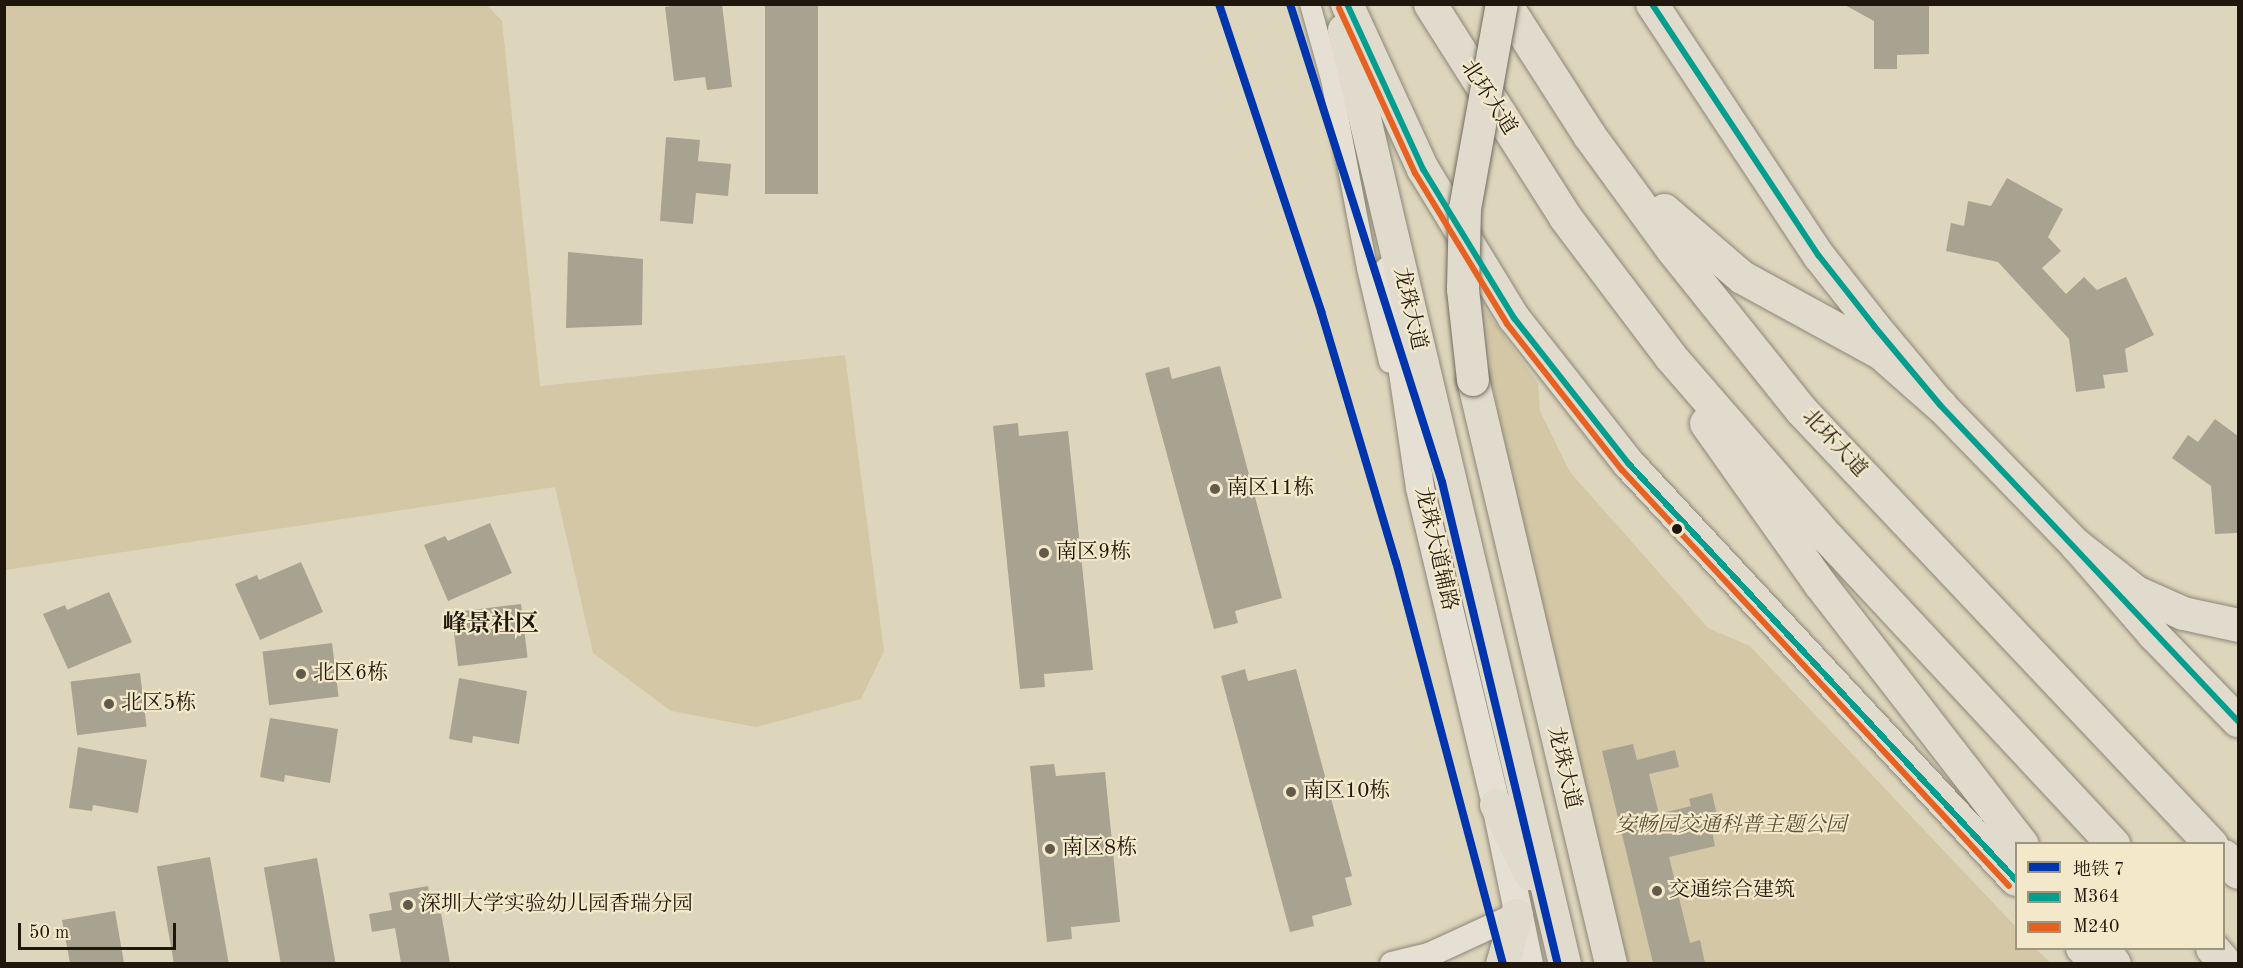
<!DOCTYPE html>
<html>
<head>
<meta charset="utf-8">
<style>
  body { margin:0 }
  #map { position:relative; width:2243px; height:968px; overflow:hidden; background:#ded6bc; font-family:"Old Standard TT","Noto Serif SC",serif }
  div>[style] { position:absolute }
  .green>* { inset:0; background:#d3c7a5 }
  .building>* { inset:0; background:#a8a291; transform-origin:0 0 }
  .roads { filter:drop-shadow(0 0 2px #8c8677) drop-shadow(0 0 2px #8c8677) }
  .minor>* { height:20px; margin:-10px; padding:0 10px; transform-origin:10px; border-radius:10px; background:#e5e0d3 }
  .tertiary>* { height:24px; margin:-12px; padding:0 12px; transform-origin:12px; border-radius:12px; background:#e5e0d3 }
  .secondary>* { height:28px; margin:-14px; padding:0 14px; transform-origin:14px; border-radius:14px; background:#e5e0d3 }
  .primary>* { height:32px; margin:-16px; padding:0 16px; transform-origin:16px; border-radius:16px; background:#e0dbcc }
  .trunk>* { height:33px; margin:-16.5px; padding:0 16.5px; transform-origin:16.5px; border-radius:16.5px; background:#e0dbcc }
  .bridges { filter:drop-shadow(0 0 2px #726c5f) drop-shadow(0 0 2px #726c5f) }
  .primary-bridge>* { height:32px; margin:-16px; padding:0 16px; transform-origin:16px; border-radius:16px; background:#e0dbcc }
  .bus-1>* { height:6px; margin:-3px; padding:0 3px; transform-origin:3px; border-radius:3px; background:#049e8e }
  .bus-2>* { height:6px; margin:-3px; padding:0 3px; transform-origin:3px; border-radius:3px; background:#e76121 }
  .metro-1>* { height:8px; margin:-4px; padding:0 4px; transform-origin:4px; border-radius:4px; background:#0035ad }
  .dots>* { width:16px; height:16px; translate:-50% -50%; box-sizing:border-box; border:3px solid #f3e9ca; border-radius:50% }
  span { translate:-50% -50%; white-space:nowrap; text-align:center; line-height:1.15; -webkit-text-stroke:4.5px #f3e9ca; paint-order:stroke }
  .street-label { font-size:21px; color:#1f170d }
  .poi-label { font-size:21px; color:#1f170d }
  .left { translate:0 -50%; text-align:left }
  .park-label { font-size:21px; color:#5b503c; font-style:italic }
  .quarter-label { font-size:24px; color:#1f170d; font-weight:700 }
  .frame { position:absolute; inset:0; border:6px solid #1f170d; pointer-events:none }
  .legend { position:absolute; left:2015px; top:842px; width:210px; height:108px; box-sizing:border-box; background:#f3e9ca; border:2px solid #9e957e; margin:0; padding:8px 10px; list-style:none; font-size:18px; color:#1f170d }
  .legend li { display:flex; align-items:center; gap:12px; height:30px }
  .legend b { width:30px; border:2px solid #9e957e }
  .scale { position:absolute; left:18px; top:923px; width:158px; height:27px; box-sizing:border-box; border:3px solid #1f170d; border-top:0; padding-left:8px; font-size:18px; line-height:21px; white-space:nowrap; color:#1f170d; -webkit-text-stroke:4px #f3e9ca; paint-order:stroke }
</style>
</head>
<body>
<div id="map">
  <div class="green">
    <i style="clip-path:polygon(5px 4px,487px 5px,502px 21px,540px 386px,845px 355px,884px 651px,861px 699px,756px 727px,671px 711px,593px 653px,555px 487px,5px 570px)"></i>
    <i style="clip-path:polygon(1485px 309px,1538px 383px,1540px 411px,1570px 472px,1708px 628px,1750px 646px,2016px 927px,2016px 948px,2036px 949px,2051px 963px,1623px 963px,1517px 518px,1492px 381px)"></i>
  </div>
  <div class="building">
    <i style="clip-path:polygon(686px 4px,722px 4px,732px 87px,707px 90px,705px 77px,674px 81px,665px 7px)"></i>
    <i style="left:765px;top:4px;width:53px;height:190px"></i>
    <i style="clip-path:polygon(1843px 4px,1929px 4px,1929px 54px,1897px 55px,1897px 69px,1874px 69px,1874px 21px)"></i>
    <i style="clip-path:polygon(666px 137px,700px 140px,698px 161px,731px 164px,728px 196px,696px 193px,693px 224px,660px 221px)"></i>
    <i style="clip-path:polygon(2007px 178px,2063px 209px,2048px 237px,2061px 251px,2042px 268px,2066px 294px,2084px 277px,2097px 290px,2126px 277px,2154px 335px,2125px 349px,2128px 372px,2103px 375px,2105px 388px,2076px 392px,2069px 339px,1998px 262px,1946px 251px,1951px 223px,1964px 226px,1968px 201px,1991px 206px)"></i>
    <i style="clip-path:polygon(568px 252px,643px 259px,642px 325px,566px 328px)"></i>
    <i style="clip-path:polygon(1220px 366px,1282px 598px,1235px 611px,1238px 623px,1214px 629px,1145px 373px,1169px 367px,1172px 379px)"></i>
    <i style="clip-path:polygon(2215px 419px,2238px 436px,2238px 533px,2215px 534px,2211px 486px,2172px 458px,2188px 435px,2198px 442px)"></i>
    <i style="clip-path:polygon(1018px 423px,1019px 436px,1068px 431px,1093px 670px,1044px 674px,1045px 687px,1020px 689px,993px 426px)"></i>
    <i style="clip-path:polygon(490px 523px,512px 573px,448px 601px,424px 545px,445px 536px,448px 541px)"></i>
    <i style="clip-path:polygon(301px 562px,323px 612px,260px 640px,235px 584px,257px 575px,259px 580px)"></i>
    <i style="clip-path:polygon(109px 592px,132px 642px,68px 669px,43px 614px,65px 605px,67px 610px)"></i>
    <i style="left:521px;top:604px;width:54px;height:70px;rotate:83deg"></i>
    <i style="left:332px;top:643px;width:54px;height:70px;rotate:83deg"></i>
    <i style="clip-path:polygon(1245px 669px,1248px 681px,1296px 669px,1352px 876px,1345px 878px,1352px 905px,1312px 916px,1314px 926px,1290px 932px,1221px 676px)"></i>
    <i style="left:140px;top:673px;width:54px;height:70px;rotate:83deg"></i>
    <i style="clip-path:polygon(459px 678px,527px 691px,519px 744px,473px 736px,472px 743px,449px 739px)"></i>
    <i style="clip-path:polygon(270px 718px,338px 729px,330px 783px,285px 775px,284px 782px,260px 777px)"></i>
    <i style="clip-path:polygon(1633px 744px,1637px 760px,1675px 750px,1679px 767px,1649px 774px,1659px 814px,1691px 806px,1689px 799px,1712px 793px,1719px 824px,1711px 826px,1715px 846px,1669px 857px,1690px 943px,1700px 940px,1705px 963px,1653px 963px,1602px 751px)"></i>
    <i style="clip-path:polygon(78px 747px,147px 760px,138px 813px,93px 805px,92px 811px,69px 808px)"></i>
    <i style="clip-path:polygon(1054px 764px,1056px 776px,1105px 772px,1120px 922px,1071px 927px,1072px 939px,1047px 942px,1030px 766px)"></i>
    <i style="left:210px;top:857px;width:108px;height:54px;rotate:80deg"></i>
    <i style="left:317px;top:858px;width:107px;height:54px;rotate:80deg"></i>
    <i style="clip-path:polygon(428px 886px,433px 914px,441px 913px,450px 963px,401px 963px,395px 928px,372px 932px,369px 914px,392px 910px,389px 893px)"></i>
    <i style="clip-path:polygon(115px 911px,124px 963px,70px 963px,62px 920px)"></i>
  </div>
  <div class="roads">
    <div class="minor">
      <i style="left:1310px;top:4px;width:78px;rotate:74.4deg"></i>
      <i style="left:1331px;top:79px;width:192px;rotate:79.2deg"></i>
      <i style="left:1367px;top:268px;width:97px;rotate:76.8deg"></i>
    </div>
    <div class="tertiary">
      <i style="left:1392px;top:964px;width:38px;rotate:-14deg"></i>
      <i style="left:1429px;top:955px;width:96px;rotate:-24.7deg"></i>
    </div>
    <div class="secondary">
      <i style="left:1388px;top:271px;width:219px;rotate:81.6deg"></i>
      <i style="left:1420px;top:488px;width:326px;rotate:76.5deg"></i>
      <i style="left:1496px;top:805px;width:162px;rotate:78.3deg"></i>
    </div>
    <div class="primary">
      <i style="left:1347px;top:4px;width:182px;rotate:65.3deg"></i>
      <i style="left:1423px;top:169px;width:175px;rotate:58.6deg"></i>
      <i style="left:1514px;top:318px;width:186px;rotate:51.8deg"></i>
      <i style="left:1629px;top:464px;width:568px;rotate:47.07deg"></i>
      <i style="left:1652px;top:4px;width:302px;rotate:56.5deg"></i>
      <i style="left:1819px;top:256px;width:89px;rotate:51.8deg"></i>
      <i style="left:1874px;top:326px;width:103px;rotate:50.1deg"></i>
      <i style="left:1940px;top:405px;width:195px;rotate:45.8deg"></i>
      <i style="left:2076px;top:545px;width:118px;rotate:49.1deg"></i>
      <i style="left:2153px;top:634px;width:122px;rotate:45.7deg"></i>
      <i style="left:1344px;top:30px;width:960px;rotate:76.69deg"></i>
      <i style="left:1473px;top:380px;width:600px;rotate:76.7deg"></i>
      <i style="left:1496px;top:805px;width:77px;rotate:63.8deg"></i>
      <i style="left:2082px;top:948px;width:21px;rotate:49deg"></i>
    </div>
    <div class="trunk">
      <i style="left:1430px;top:4px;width:252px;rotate:57.6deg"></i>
      <i style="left:1565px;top:217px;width:174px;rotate:52.9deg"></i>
      <i style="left:1670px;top:356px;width:240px;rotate:49.1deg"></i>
      <i style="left:1827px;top:537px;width:420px;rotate:47deg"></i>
      <i style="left:1505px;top:4px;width:156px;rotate:57.3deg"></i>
      <i style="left:1589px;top:135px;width:141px;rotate:53.9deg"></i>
      <i style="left:1672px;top:249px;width:206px;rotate:51.3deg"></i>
      <i style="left:1801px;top:410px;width:597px;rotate:46.63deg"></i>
      <i style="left:1664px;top:210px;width:103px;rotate:40.7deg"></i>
      <i style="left:1742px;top:277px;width:158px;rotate:28.7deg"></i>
      <i style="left:1881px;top:353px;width:79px;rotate:41.4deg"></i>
      <i style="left:1706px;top:423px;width:197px;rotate:54.7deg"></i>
      <i style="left:1820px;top:584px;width:329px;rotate:52.2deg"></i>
      <i style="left:2076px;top:545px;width:76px;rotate:38.1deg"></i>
      <i style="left:2136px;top:592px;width:51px;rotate:24.1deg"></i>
      <i style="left:2183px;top:613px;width:56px;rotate:12.3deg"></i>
      <i style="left:2224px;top:856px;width:21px;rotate:49deg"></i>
      <i style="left:2103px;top:948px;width:19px;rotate:55deg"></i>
      <i style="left:2212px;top:948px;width:21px;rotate:49deg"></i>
      <i style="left:1502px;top:964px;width:51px;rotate:-74.1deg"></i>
    </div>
  </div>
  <div class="bridges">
    <div class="primary-bridge">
      <i style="left:1473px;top:380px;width:92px;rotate:-96.3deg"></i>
      <i style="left:1463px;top:289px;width:80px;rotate:-88.6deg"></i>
      <i style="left:1465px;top:209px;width:208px;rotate:-79.8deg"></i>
    </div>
  </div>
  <div class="bus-1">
    <i style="left:1347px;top:4px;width:182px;rotate:65.3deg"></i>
    <i style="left:1423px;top:169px;width:175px;rotate:58.6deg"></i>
    <i style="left:1514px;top:318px;width:186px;rotate:51.8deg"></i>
    <i style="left:1629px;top:464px;width:568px;rotate:47.07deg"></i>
    <i style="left:1652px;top:4px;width:302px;rotate:56.5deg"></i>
    <i style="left:1819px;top:256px;width:89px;rotate:51.8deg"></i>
    <i style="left:1874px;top:326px;width:103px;rotate:50.1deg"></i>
    <i style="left:1940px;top:405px;width:434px;rotate:46.7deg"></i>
  </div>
  <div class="bus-2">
    <i style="left:1339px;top:8px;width:182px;rotate:65.3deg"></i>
    <i style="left:1415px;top:173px;width:177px;rotate:58.6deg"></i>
    <i style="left:1507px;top:324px;width:186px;rotate:51.8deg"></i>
    <i style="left:1622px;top:470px;width:568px;rotate:47.07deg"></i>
  </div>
  <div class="metro-1">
    <i style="left:1219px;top:4px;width:324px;rotate:71.6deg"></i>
    <i style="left:1321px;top:311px;width:262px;rotate:73.4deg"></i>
    <i style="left:1396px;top:562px;width:416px;rotate:75.1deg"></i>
    <i style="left:1290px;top:4px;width:502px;rotate:72.36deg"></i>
    <i style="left:1442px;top:482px;width:496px;rotate:76.5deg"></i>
  </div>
  <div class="dots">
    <i style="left:1215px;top:489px;background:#625a4a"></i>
    <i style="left:1677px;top:529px;background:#1f170d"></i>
    <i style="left:1044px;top:553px;background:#625a4a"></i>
    <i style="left:301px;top:674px;background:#625a4a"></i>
    <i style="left:109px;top:704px;background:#625a4a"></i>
    <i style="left:1291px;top:792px;background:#625a4a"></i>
    <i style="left:1050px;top:849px;background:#625a4a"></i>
    <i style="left:1657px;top:891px;background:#625a4a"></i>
    <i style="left:408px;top:905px;background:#625a4a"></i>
  </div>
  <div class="street-label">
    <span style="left:1488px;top:98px;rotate:57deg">北环大道</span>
    <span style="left:1409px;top:309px;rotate:77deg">龙珠大道</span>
    <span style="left:1834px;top:444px;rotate:47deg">北环大道</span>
    <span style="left:1435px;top:549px;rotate:77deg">龙珠大道辅路</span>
    <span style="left:1563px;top:768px;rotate:77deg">龙珠大道</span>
  </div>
  <div class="poi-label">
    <span class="left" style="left:1227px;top:489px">南区11栋</span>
    <span class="left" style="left:1056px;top:553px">南区9栋</span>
    <span class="left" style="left:313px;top:674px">北区6栋</span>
    <span class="left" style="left:121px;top:704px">北区5栋</span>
    <span class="left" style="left:1303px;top:792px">南区10栋</span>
    <span class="left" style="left:1062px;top:849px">南区8栋</span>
    <span class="left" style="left:1669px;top:891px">交通综合建筑</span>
    <span class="left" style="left:420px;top:905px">深圳大学实验幼儿园香瑞分园</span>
  </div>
  <div class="park-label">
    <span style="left:1731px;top:826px">安畅园交通科普主题公园</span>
  </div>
  <div class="quarter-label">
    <span style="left:491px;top:626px">峰景社区</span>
  </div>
  <div class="frame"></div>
  <ul class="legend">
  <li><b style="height:8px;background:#0035ad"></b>地铁 7</li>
  <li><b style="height:8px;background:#049e8e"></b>M364</li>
  <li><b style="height:8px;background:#e76121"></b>M240</li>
  </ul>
  <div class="scale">50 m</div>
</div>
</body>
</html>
